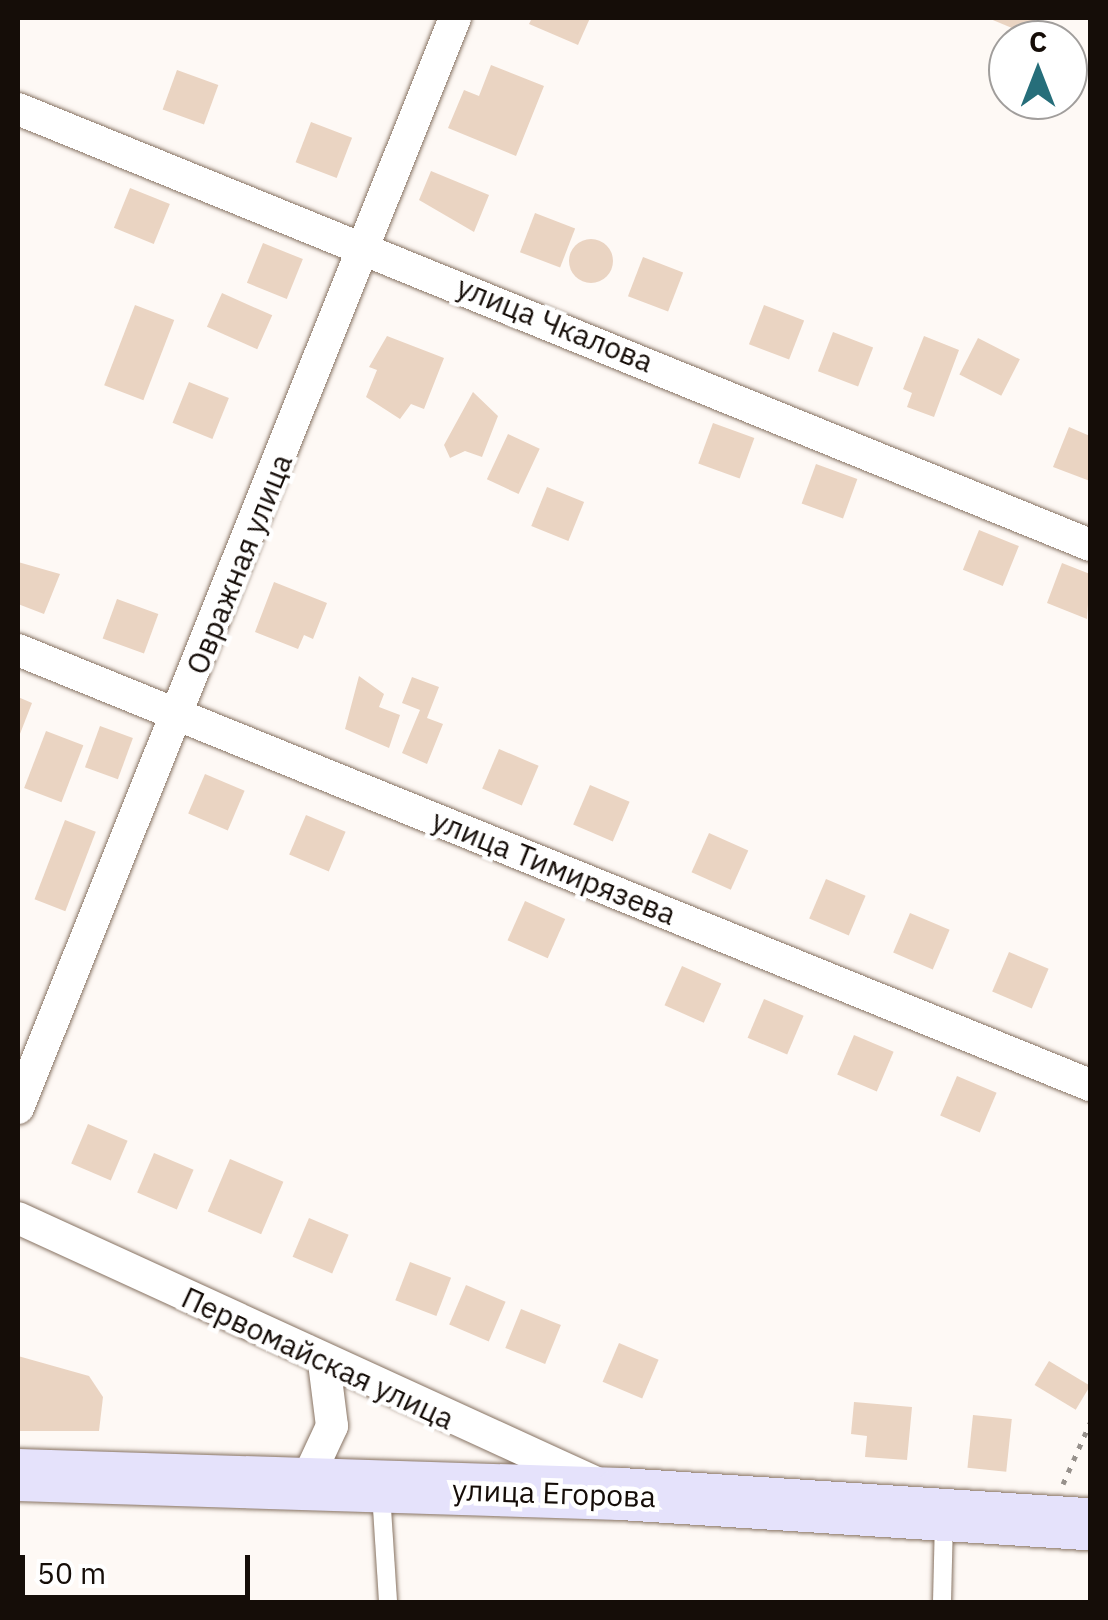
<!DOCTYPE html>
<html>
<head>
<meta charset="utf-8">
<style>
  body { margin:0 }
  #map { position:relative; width:1108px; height:1620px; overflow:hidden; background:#fef9f5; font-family:"IBM Plex Sans",sans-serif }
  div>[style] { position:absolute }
  .building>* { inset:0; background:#ead4c2; transform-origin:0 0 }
  .round { border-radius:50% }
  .path>* { height:5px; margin-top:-2.5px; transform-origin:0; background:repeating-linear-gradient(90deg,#97918c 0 5px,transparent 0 13px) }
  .roads { filter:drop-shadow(0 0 2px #877363) drop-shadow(0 0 2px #877363) }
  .service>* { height:18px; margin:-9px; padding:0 9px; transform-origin:9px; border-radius:9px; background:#fff }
  .minor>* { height:32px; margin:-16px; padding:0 16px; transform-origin:16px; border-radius:16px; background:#fff }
  .primary>* { height:52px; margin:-26px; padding:0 26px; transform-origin:26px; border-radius:26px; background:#e5e2fb }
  span { translate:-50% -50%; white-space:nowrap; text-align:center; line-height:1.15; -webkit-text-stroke:9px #fff; paint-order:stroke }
  .street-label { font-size:30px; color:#150d08 }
  .frame { position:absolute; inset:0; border:20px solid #150d08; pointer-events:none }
  .north { position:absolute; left:988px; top:20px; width:100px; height:100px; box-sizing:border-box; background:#fff; border:2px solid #a19e9c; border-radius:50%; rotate:0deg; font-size:28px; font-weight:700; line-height:40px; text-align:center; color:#150d08 }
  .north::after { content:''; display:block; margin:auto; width:35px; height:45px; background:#266e7a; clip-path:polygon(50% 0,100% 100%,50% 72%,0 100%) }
  .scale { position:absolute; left:20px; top:1555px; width:230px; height:45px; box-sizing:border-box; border:5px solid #150d08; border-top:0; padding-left:12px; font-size:30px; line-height:35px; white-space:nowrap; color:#150d08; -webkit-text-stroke:8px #fff; paint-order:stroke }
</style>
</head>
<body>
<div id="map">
  <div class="building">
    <i style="clip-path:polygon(532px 18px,590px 18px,578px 45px,529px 24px)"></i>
    <i style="clip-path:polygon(988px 18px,1036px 18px,1029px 35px)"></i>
    <i style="clip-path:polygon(491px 65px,544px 86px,516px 156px,448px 128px,464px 90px,479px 96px)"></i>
    <i style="left:177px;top:70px;width:44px;height:42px;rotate:20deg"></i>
    <i style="left:311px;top:122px;width:44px;height:43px;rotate:21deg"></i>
    <i style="clip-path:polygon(431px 171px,489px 195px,474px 232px,419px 200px)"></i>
    <i style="left:130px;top:188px;width:43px;height:43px;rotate:22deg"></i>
    <i style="left:535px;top:213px;width:43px;height:42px;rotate:21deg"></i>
    <i class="round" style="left:569px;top:239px;width:44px;height:44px"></i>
    <i style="left:263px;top:243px;width:43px;height:43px;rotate:22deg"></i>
    <i style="left:643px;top:257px;width:43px;height:42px;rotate:21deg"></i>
    <i style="left:222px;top:293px;width:55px;height:37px;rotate:24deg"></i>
    <i style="left:135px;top:305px;width:42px;height:86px;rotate:21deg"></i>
    <i style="left:764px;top:305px;width:43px;height:42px;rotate:21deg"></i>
    <i style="left:833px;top:332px;width:43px;height:42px;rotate:21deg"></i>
    <i style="clip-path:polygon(387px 336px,444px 358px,424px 409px,411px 404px,400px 419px,366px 397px,377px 370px,369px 367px)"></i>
    <i style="clip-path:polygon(924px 336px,959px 350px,934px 417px,907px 407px,912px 393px,903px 389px)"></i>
    <i style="left:978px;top:338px;width:47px;height:41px;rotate:27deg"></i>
    <i style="left:189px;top:382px;width:43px;height:44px;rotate:22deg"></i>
    <i style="clip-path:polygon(473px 392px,498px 416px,482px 457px,465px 451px,450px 458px,444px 445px)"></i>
    <i style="left:713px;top:423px;width:44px;height:43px;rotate:20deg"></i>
    <i style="clip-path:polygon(1069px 427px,1090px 436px,1090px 481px,1053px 467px)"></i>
    <i style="left:508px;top:434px;width:35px;height:50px;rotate:25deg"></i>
    <i style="left:816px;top:464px;width:44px;height:42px;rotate:20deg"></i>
    <i style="left:547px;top:487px;width:40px;height:42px;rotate:22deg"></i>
    <i style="left:979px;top:530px;width:43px;height:43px;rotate:22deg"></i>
    <i style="clip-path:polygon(18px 562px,60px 574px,44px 614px,18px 604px)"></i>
    <i style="clip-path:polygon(1062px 563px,1090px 574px,1087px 619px,1047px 603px)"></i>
    <i style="clip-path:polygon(274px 582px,327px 603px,313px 639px,304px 635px,298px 649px,255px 632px)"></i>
    <i style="left:117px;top:599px;width:44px;height:42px;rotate:20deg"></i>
    <i style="clip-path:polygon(359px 676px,384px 694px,379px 707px,400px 715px,389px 748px,345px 729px)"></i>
    <i style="clip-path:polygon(412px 677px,439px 687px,427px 718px,443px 724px,427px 764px,402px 753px,420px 710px,402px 703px)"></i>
    <i style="clip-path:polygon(18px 697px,32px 703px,18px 739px)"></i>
    <i style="left:100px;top:726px;width:35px;height:44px;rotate:20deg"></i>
    <i style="left:46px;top:731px;width:40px;height:61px;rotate:21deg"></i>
    <i style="left:499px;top:749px;width:43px;height:43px;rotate:23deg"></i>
    <i style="left:205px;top:774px;width:43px;height:43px;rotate:23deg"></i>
    <i style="left:590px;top:785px;width:43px;height:43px;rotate:23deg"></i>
    <i style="left:306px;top:815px;width:43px;height:43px;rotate:23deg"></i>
    <i style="left:65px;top:820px;width:33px;height:85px;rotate:21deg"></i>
    <i style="left:709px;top:833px;width:43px;height:43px;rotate:24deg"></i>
    <i style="left:826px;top:879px;width:43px;height:43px;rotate:23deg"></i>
    <i style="left:525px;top:901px;width:44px;height:43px;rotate:24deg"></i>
    <i style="left:910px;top:913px;width:43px;height:43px;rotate:23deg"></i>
    <i style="left:1009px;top:952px;width:43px;height:43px;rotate:23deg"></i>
    <i style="left:682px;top:966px;width:43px;height:43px;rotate:24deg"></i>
    <i style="left:764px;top:999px;width:43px;height:42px;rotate:23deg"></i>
    <i style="left:854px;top:1035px;width:43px;height:43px;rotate:23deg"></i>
    <i style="left:957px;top:1076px;width:43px;height:43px;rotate:23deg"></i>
    <i style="left:88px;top:1124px;width:43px;height:43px;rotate:23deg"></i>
    <i style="left:154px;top:1153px;width:43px;height:43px;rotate:23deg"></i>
    <i style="left:230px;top:1159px;width:58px;height:57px;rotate:23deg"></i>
    <i style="left:309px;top:1218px;width:43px;height:42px;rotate:23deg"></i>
    <i style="left:410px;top:1262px;width:44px;height:41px;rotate:21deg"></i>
    <i style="left:466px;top:1285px;width:43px;height:43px;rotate:23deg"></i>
    <i style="left:521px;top:1309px;width:43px;height:42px;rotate:22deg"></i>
    <i style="left:619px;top:1343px;width:43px;height:42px;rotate:23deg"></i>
    <i style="clip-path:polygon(18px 1356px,89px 1376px,103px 1397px,99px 1431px,18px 1431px)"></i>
    <i style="left:1049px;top:1361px;width:48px;height:28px;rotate:31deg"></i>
    <i style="clip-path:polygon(854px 1402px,912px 1407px,907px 1460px,865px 1457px,867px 1436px,851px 1434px)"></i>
    <i style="left:973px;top:1415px;width:39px;height:53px;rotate:6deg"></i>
  </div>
  <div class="path">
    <i style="left:1063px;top:1484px;width:67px;rotate:-66.1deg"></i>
  </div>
  <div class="roads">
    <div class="service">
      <i style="left:381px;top:1493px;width:109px;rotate:86.3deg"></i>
      <i style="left:942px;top:1602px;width:84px;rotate:-88.6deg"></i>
    </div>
    <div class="minor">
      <i style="left:18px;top:109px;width:1157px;rotate:22.13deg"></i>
      <i style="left:18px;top:650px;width:1157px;rotate:22.09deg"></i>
      <i style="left:18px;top:1108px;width:1174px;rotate:-68.15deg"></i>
      <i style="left:18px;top:1218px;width:634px;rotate:24.62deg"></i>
      <i style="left:305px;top:1484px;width:64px;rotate:-65deg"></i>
      <i style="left:332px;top:1426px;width:64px;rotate:-97.2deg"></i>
    </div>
    <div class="primary">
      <i style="left:18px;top:1475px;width:603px;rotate:1.8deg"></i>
      <i style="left:621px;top:1494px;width:470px;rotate:3.7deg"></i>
    </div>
  </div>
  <div class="street-label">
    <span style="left:555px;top:324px;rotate:22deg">улица Чкалова</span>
    <span style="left:239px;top:564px;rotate:-68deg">Овражная улица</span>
    <span style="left:554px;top:867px;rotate:22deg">улица Тимирязева</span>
    <span style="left:318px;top:1358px;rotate:25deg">Первомайская улица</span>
    <span style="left:554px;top:1493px;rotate:2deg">улица Егорова</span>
  </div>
  <div class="frame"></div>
  <div class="north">С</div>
  <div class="scale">50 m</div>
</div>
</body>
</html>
